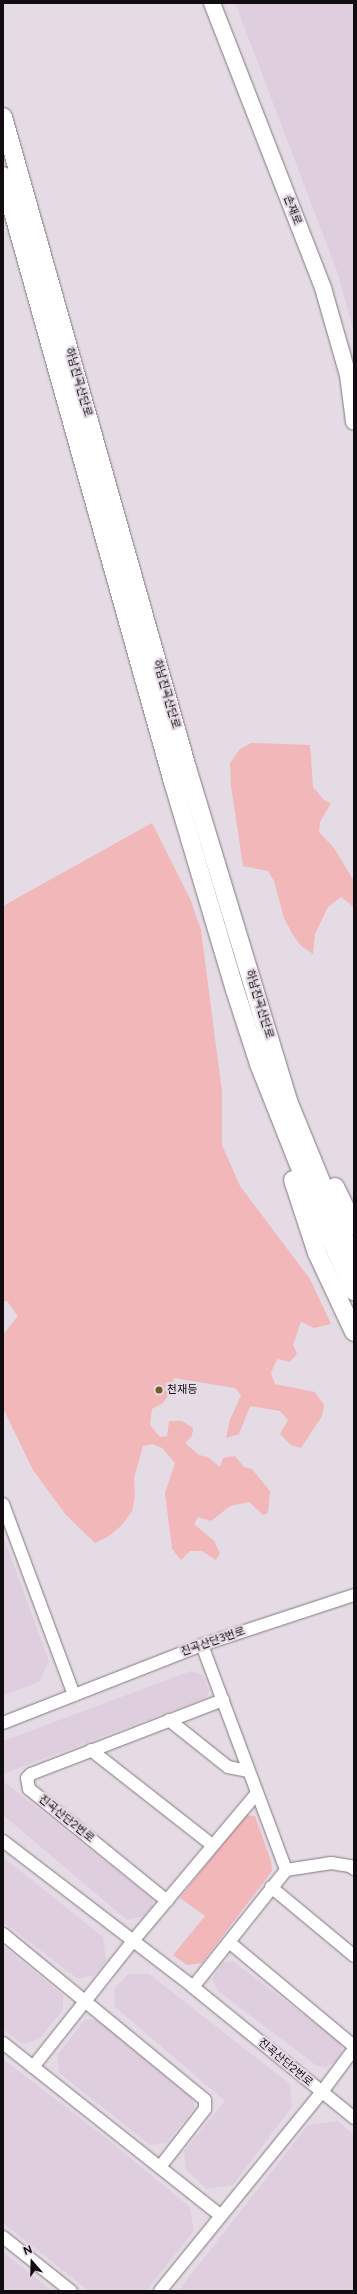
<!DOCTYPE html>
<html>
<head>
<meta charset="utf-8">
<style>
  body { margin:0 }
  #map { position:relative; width:357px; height:2294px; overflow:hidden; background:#e5dbe5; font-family:Figtree,"Noto Sans KR",sans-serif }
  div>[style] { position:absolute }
  .built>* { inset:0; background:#dfcfde }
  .green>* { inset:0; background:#f2b7b9 }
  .roads { filter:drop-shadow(0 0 1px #827881) drop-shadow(0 0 1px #827881) }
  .minor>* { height:12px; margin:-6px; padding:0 6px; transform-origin:6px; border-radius:6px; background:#fff }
  .major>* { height:16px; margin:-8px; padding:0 8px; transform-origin:8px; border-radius:8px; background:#fff }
  .highway>* { height:18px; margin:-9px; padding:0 9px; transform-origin:9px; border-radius:9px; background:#fff }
  .dots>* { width:11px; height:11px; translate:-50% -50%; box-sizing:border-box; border:2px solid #e5dbe5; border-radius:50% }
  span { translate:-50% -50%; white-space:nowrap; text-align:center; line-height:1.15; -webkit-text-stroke:4px #e5dbe5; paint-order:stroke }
  .street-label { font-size:11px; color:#100c10 }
  .poi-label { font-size:11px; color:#100c10 }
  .left { translate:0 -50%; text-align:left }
  .frame { position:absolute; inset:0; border:4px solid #100c10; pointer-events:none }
  .north { position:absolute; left:12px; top:2242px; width:40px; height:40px; -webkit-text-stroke:3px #e5dbe5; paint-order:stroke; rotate:340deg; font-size:11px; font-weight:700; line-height:16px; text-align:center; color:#100c10 }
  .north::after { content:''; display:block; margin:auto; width:14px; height:18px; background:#100c10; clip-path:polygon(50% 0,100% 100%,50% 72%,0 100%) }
</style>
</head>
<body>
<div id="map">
  <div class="built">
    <i style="clip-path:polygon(235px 3px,354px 3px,354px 333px,338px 274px)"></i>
    <i style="clip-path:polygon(3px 1535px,49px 1661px,39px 1682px,3px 1696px)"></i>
    <i style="clip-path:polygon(191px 1671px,203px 1675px,209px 1691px,206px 1698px,3px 1774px,3px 1741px)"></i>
    <i style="clip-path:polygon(3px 1781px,152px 1898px,153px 1906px,144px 1916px,127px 1920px,3px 1815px)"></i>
    <i style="clip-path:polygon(3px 1857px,103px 1937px,106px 1961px,95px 1975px,78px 1979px,3px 1922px)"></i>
    <i style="clip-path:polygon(3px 1946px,63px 1995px,63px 2010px,40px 2038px,31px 2042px,22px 2044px,3px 2029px)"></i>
    <i style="clip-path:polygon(233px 1961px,341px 2043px,342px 2052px,336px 2062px,325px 2067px,317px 2066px,218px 1991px,212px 1979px,222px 1963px)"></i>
    <i style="clip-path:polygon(128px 1974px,149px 1974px,290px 2084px,292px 2107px,233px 2185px,207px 2189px,186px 2170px,184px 2151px,225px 2101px,115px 2007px,114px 1989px)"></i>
    <i style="clip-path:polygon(89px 2019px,97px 2020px,190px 2092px,195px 2108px,166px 2143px,150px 2145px,59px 2073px,57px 2055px,84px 2021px)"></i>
    <i style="clip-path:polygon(3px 2059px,105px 2137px,190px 2207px,194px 2231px,146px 2291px,89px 2291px,3px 2223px)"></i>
    <i style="clip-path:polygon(338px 2121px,354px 2135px,354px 2291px,178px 2291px,308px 2125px)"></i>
    <i style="clip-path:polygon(3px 2252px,20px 2265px,52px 2291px,3px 2291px)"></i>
  </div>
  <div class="green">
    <i style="clip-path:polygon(251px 743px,310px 745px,313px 787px,324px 800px,331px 803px,320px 822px,319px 832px,334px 848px,354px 881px,354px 907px,341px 897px,328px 907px,315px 934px,313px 954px,301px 946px,293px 935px,284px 918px,274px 881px,268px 871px,243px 866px,231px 786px,230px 763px,240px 749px)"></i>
    <i style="clip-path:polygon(152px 823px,191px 901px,201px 930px,222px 1092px,222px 1145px,240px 1186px,310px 1279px,331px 1324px,314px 1328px,301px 1322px,293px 1345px,297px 1354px,290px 1362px,277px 1359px,271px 1373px,275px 1384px,315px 1392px,324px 1405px,322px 1416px,301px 1448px,291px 1445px,280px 1434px,288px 1420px,280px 1411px,250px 1406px,239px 1434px,226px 1438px,230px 1420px,241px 1395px,235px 1388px,174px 1378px,170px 1393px,163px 1403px,152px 1409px,150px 1425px,160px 1437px,167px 1436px,169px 1421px,182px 1421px,193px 1428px,192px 1436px,185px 1443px,199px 1455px,208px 1457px,220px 1467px,223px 1458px,235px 1456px,244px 1467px,252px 1469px,270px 1491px,268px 1513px,263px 1515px,249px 1502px,230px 1506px,211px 1521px,198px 1517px,194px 1524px,214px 1541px,220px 1553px,216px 1560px,202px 1551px,190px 1551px,181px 1560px,172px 1549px,165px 1493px,175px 1463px,162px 1448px,153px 1444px,143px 1446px,134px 1478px,135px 1496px,132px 1511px,122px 1525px,109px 1536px,95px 1543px,66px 1515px,33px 1470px,3px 1408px,3px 1335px,18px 1316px,7px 1301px,3px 1301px,3px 906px)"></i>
    <i style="clip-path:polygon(245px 1815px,255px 1816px,271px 1861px,272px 1871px,202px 1963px,187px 1965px,173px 1955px,205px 1916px,180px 1898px)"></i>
  </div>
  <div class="roads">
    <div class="minor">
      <i style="left:3px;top:1504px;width:204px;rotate:69.6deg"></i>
      <i style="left:202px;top:1645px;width:240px;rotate:69.5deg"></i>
      <i style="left:169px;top:1720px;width:75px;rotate:38.5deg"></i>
      <i style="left:228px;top:1767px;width:20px;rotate:11deg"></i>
      <i style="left:3px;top:1723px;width:214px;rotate:-21.4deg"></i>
      <i style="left:202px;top:1645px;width:160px;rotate:-18.2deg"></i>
      <i style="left:91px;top:1750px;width:154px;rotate:38.1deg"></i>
      <i style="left:3px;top:1841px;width:240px;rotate:37.5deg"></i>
      <i style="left:193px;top:1987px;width:208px;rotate:39.1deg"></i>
      <i style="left:271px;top:1887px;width:108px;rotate:39.7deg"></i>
      <i style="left:167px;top:1901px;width:178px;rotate:-140.9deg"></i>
      <i style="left:29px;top:1789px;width:11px;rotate:-100deg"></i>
      <i style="left:27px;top:1778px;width:6px;rotate:-45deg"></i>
      <i style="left:31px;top:1774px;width:206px;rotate:-21.1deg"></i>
      <i style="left:3px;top:1934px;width:261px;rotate:39.4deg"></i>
      <i style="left:205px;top:2100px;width:9px;rotate:90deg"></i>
      <i style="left:205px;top:2109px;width:73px;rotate:127.8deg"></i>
      <i style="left:229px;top:1942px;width:163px;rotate:39.8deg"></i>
      <i style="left:193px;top:1987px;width:149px;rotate:-51.5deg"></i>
      <i style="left:286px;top:1870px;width:46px;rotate:-8.8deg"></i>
      <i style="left:331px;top:1863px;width:19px;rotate:9deg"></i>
      <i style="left:350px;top:1866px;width:5px;rotate:37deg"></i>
      <i style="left:3px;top:2043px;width:278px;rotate:38.4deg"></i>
      <i style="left:33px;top:2067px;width:159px;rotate:-51.6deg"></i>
      <i style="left:132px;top:1942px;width:193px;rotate:-50deg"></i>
      <i style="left:3px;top:2237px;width:87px;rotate:38.5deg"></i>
      <i style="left:160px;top:2291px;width:255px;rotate:-50.9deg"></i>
      <i style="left:321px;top:2093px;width:55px;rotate:-53.1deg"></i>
    </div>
    <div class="major">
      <i style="left:212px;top:3px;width:306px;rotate:68.7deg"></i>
      <i style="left:323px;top:288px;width:91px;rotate:74deg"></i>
      <i style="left:348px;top:375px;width:47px;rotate:82.7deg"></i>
    </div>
    <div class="highway">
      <i style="left:3px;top:117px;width:677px;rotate:74.22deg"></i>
      <i style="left:187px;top:768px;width:348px;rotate:73.1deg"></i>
      <i style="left:288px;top:1101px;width:174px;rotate:67.7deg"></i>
      <i style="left:3px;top:176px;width:629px;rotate:74.33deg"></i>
      <i style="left:173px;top:782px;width:217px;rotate:73.4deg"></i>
      <i style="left:235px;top:990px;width:78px;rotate:72deg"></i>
      <i style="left:259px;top:1064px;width:144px;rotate:68.4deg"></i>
      <i style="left:312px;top:1198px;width:102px;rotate:65.7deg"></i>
      <i style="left:293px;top:1180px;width:77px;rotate:71.8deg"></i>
      <i style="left:317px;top:1253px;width:87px;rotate:64.9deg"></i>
      <i style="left:335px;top:1187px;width:43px;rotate:64deg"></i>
    </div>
  </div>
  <div class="dots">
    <i style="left:159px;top:1390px;background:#6e5d2a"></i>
  </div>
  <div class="street-label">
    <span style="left:292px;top:210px;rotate:69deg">손재로</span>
    <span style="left:78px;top:382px;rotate:74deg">하남진곡산단로</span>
    <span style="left:166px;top:694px;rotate:74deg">하남진곡산단로</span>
    <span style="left:259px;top:1004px;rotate:73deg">하남진곡산단로</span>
    <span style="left:213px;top:1642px;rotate:-19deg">진곡산단3번로</span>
    <span style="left:66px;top:1819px;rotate:39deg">진곡산단2번로</span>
    <span style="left:285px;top:2063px;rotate:40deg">진곡산단2번로</span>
  </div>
  <div class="poi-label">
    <span class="left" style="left:167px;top:1390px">천재등</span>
  </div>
  <div class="frame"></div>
  <div class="north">N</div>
</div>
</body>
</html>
